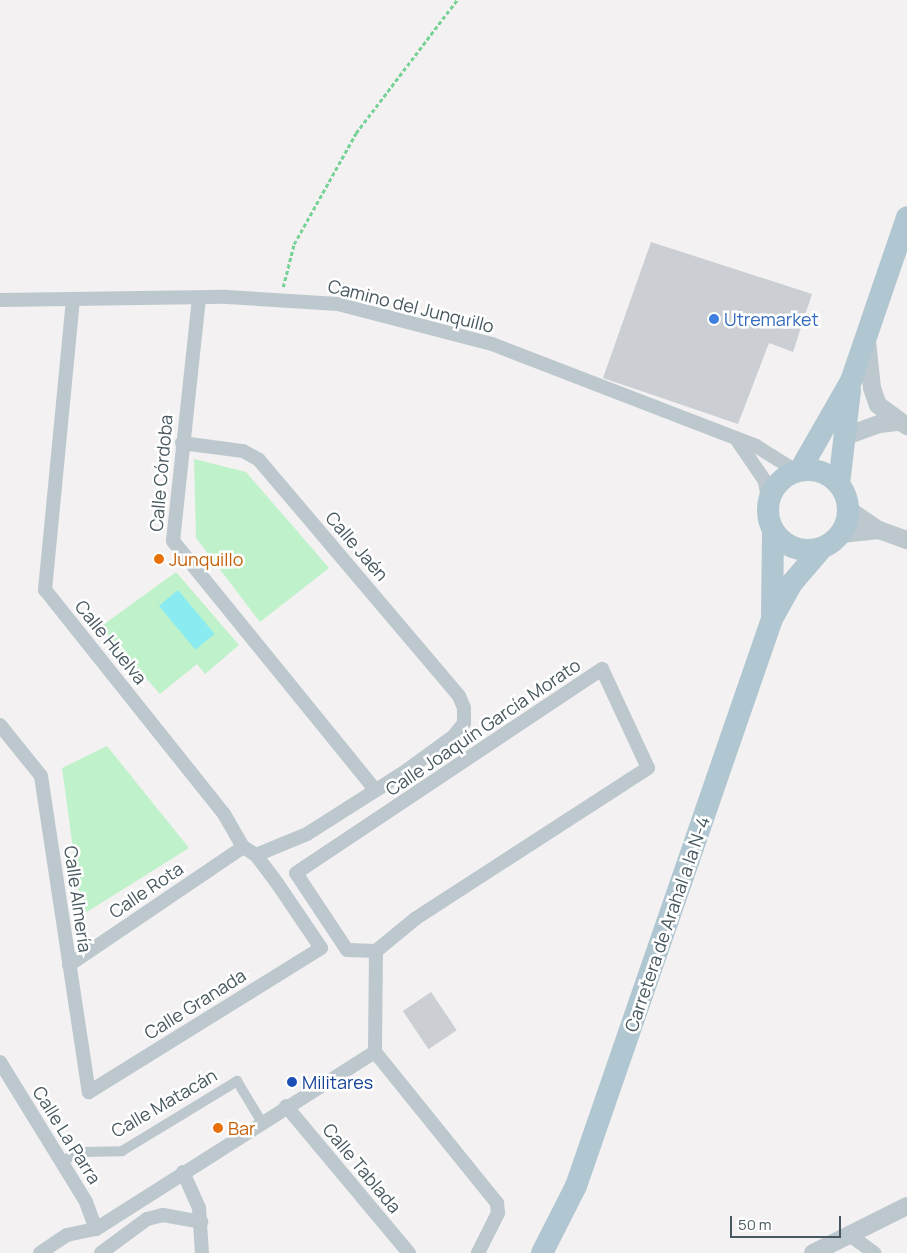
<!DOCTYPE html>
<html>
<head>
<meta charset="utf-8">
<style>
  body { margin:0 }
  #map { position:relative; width:907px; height:1253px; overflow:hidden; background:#f3f1f1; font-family:Manrope,sans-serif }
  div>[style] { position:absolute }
  .green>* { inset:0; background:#bff2ca }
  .water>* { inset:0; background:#8aecf0; transform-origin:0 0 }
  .building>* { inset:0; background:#cbcfd4; transform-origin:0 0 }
  .path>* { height:2.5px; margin-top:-1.25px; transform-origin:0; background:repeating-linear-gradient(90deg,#75d295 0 4px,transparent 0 6.5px) }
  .pedestrian>* { height:10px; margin:-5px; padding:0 5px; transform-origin:5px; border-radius:5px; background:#bcc8ce }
  .minor>* { height:14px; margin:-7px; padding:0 7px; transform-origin:7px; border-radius:7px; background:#bcc8ce }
  .tertiary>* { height:18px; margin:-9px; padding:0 9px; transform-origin:9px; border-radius:9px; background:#bcc8ce }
  .primary>* { height:22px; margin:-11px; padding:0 11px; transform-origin:11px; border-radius:11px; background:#b0c6d1 }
  .primary>.ring { margin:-11px; padding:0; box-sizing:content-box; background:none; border:22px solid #b0c6d1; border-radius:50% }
  .dots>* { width:14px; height:14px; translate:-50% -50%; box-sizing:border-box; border:2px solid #fff; border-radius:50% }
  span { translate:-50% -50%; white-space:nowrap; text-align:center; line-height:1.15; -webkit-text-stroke:5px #fff; paint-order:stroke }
  .street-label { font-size:18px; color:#485860 }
  .shop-label { font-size:18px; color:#366cbe }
  .left { translate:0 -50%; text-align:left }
  .food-label { font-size:18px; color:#c56008 }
  .transit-label { font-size:18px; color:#164399 }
  .scale { position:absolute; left:730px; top:1216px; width:111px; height:22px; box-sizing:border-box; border:2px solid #485860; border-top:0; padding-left:6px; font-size:15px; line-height:18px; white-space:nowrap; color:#485860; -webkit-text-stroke:4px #fff; paint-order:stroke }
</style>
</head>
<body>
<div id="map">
  <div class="green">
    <i style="clip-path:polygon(194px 459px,246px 472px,329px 568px,260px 622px,196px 538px)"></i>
    <i style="clip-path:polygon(176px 572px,239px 645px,205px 674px,197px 664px,160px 694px,100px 627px)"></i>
    <i style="clip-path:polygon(107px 746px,189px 848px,82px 915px,62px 768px)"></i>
  </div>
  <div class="water">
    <i style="left:178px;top:590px;width:57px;height:25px;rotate:50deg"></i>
  </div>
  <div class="building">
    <i style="clip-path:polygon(651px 242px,812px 294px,793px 352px,769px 343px,738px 424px,603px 378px)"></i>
    <i style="left:431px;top:992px;width:46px;height:34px;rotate:56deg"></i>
  </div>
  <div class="path">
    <i style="left:283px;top:287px;width:44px;rotate:-75.7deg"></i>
    <i style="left:294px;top:244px;width:127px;rotate:-60.8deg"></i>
    <i style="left:356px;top:133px;width:167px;rotate:-52.8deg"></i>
  </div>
  <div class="pedestrian">
    <i style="left:61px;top:1161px;width:24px;rotate:-22deg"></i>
    <i style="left:83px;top:1152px;width:39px;rotate:-1deg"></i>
    <i style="left:122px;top:1151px;width:135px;rotate:-31.3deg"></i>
    <i style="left:237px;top:1081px;width:47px;rotate:59deg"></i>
  </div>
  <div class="minor">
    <i style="left:199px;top:298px;width:244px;rotate:96.1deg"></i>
    <i style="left:173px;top:541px;width:321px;rotate:50.9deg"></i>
    <i style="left:0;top:300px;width:227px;rotate:-0.8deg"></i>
    <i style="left:227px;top:297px;width:111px;rotate:3.6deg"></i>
    <i style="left:338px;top:304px;width:159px;rotate:14.6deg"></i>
    <i style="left:492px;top:344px;width:283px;rotate:21.1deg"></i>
    <i style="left:756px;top:446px;width:47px;rotate:32deg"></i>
    <i style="left:737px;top:440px;width:50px;rotate:55.7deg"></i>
    <i style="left:765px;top:481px;width:19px;rotate:81deg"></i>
    <i style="left:182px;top:443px;width:62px;rotate:7.5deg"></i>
    <i style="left:243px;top:451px;width:18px;rotate:29deg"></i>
    <i style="left:259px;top:460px;width:309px;rotate:49.7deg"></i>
    <i style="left:459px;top:696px;width:13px;rotate:67deg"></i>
    <i style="left:464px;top:708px;width:15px;rotate:90deg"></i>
    <i style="left:464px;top:723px;width:16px;rotate:128deg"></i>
    <i style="left:454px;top:736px;width:63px;rotate:144deg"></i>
    <i style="left:403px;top:773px;width:114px;rotate:147.6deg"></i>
    <i style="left:307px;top:834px;width:55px;rotate:157.6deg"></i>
    <i style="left:602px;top:669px;width:109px;rotate:65.1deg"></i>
    <i style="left:648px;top:768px;width:278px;rotate:147.1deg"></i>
    <i style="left:415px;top:919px;width:50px;rotate:140.6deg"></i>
    <i style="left:376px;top:951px;width:29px;rotate:-178deg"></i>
    <i style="left:347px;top:950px;width:92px;rotate:-123.5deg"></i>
    <i style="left:296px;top:873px;width:368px;rotate:-33.7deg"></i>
    <i style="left:0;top:725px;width:65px;rotate:51.2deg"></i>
    <i style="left:41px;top:776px;width:320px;rotate:81.4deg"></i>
    <i style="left:89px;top:1092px;width:273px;rotate:-31.8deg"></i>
    <i style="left:321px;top:948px;width:78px;rotate:-124.1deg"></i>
    <i style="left:277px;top:883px;width:35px;rotate:-127deg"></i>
    <i style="left:256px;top:855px;width:15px;rotate:-148deg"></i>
    <i style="left:243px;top:847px;width:38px;rotate:-120deg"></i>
    <i style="left:224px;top:814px;width:287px;rotate:-128.6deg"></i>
    <i style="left:45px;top:590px;width:290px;rotate:-84.5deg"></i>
    <i style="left:376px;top:951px;width:101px;rotate:90.6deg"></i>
    <i style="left:375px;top:1052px;width:194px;rotate:51.1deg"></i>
    <i style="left:497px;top:1203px;width:10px;rotate:84deg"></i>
    <i style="left:498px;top:1213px;width:45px;rotate:116.6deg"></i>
    <i style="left:69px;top:965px;width:210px;rotate:-34.1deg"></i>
    <i style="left:0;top:1062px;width:164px;rotate:58.4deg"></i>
    <i style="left:86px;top:1202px;width:29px;rotate:70deg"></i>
    <i style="left:286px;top:1106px;width:192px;rotate:50.1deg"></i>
    <i style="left:183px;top:1172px;width:39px;rotate:66deg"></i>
    <i style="left:199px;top:1208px;width:45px;rotate:86.2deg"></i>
    <i style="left:851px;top:1236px;width:29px;rotate:36deg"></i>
    <i style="left:40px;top:1253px;width:32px;rotate:-34deg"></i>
    <i style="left:67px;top:1235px;width:30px;rotate:-12deg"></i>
    <i style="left:96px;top:1229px;width:330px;rotate:-32.4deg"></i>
    <i style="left:101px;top:1253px;width:57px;rotate:-36.5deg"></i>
    <i style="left:147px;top:1219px;width:16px;rotate:-14deg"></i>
    <i style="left:163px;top:1215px;width:39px;rotate:10deg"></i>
  </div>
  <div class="tertiary">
    <i style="left:867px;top:341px;width:47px;rotate:83.9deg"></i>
    <i style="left:872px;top:388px;width:18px;rotate:71deg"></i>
    <i style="left:878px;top:405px;width:36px;rotate:36deg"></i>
    <i style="left:846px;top:436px;width:35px;rotate:-20deg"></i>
    <i style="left:879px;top:424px;width:18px;rotate:-6deg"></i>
    <i style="left:849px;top:510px;width:36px;rotate:34deg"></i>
    <i style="left:879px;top:530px;width:30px;rotate:20deg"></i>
    <i style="left:841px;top:534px;width:38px;rotate:-6deg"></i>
    <i style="left:813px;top:1253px;width:105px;rotate:-26.6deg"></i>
  </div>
  <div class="primary">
    <i class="ring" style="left:768px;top:470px;width:58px;height:58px"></i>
    <i style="left:800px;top:470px;width:103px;rotate:-60.2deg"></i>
    <i style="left:851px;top:381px;width:173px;rotate:-71.1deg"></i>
    <i style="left:839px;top:484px;width:94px;rotate:-83.3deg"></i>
    <i style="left:772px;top:615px;width:84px;rotate:-89.3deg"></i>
    <i style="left:542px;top:1253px;width:75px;rotate:-63.1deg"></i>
    <i style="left:576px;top:1186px;width:600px;rotate:-70.93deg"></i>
    <i style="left:772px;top:619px;width:41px;rotate:-60.9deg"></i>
    <i style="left:792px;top:583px;width:46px;rotate:-49.4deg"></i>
  </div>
  <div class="dots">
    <i style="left:714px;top:319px;background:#3f7fe0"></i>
    <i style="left:159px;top:559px;background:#e8710a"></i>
    <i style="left:292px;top:1082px;background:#1a4fb4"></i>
    <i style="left:218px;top:1128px;background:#e8710a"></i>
  </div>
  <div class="street-label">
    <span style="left:411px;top:306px;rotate:14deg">Camino del Junquillo</span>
    <span style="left:161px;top:473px;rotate:-85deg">Calle Córdoba</span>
    <span style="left:357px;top:546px;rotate:49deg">Calle Jaén</span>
    <span style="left:111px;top:642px;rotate:51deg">Calle Huelva</span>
    <span style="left:483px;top:727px;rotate:-34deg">Calle Joaquín García Morato</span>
    <span style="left:146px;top:890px;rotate:-34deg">Calle Rota</span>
    <span style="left:78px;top:899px;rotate:82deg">Calle Almería</span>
    <span style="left:667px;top:924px;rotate:-71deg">Carretera de Arahal a la N-4</span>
    <span style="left:195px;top:1004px;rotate:-32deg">Calle Granada</span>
    <span style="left:164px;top:1103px;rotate:-30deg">Calle Matacán</span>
    <span style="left:67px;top:1135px;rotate:58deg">Calle La Parra</span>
    <span style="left:362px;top:1168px;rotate:50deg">Calle Tablada</span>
  </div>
  <div class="shop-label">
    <span class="left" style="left:724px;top:319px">Utremarket</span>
  </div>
  <div class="food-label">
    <span class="left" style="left:169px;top:559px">Junquillo</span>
    <span class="left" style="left:228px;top:1128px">Bar</span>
  </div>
  <div class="transit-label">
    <span class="left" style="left:302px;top:1082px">Militares</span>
  </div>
  <div class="scale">50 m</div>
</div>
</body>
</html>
